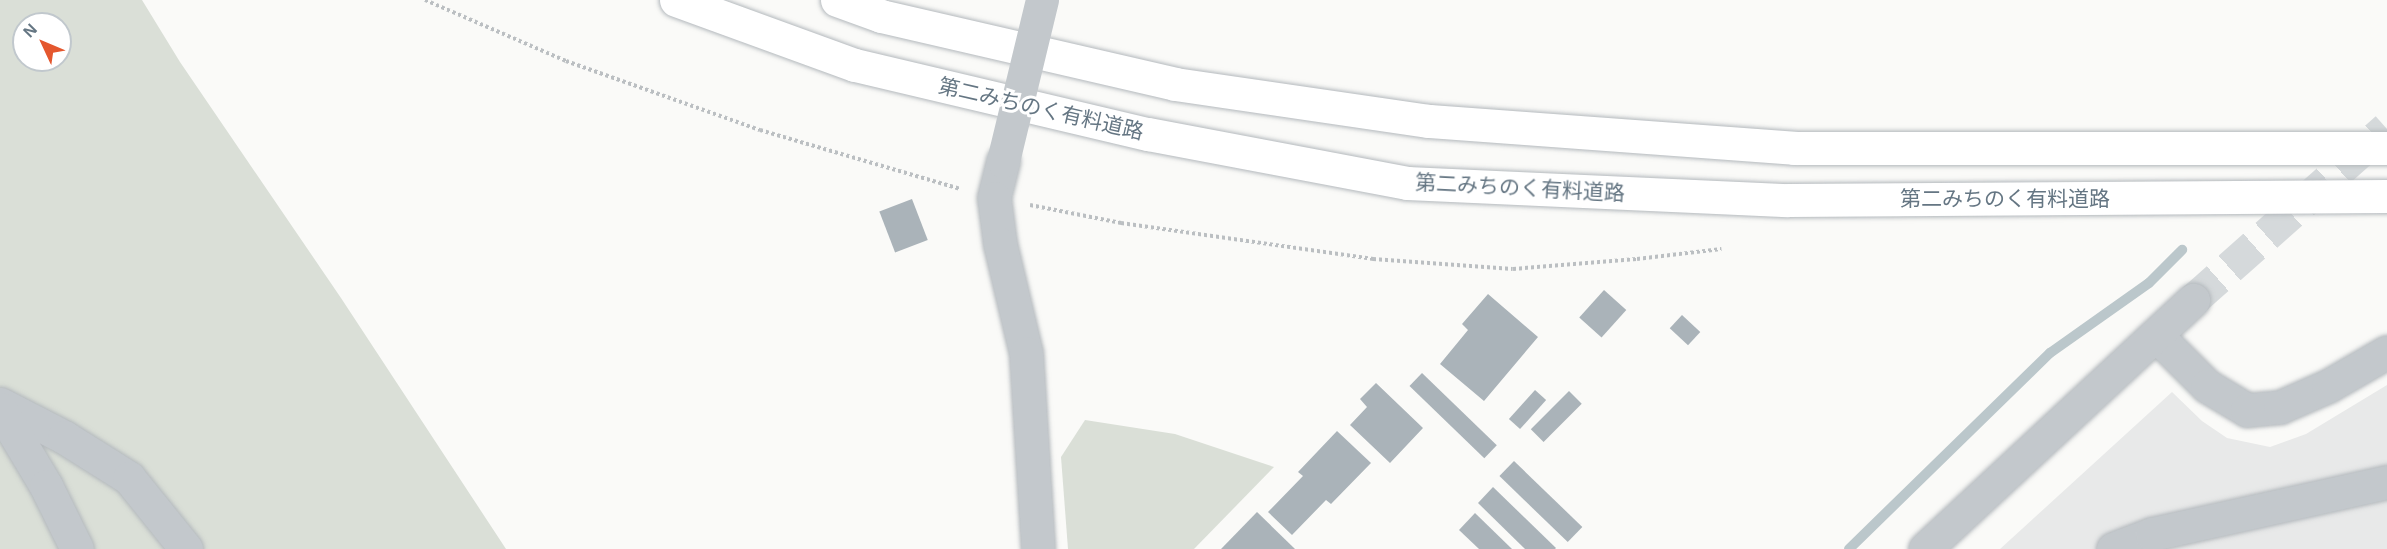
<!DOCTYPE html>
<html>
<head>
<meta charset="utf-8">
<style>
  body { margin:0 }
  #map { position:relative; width:2387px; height:549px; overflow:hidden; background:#fafaf8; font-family:Arial,"Noto Sans JP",sans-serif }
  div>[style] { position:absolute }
  .built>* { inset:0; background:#e8e9e9 }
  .green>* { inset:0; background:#dadfd7 }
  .stream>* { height:10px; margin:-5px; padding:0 5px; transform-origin:5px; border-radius:5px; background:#bbc7cb }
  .building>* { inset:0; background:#aab3b9; transform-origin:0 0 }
  .minor-tunnel>* { height:33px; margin-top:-16.5px; transform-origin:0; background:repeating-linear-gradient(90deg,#d5d9db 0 33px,transparent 0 49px) }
  .path>* { height:4px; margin-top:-2px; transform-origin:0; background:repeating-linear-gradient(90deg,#bbbfc2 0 3px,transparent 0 6px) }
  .roads { filter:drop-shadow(0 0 2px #b4b9bd) drop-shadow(0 0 2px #b4b9bd) }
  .minor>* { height:33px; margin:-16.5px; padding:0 16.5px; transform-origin:16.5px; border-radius:16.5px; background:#c3c8cc }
  .highway>* { height:33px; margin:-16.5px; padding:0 16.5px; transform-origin:16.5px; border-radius:16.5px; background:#fff }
  .minor-bridge>* { height:33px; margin:-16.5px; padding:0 16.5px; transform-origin:16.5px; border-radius:16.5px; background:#c3c8cc }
  span { translate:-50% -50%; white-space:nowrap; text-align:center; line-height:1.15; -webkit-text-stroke:6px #fff; paint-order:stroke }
  .street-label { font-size:21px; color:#657683 }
  .north { position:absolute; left:12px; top:12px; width:60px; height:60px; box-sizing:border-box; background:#fff; border:2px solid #c1c8cd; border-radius:50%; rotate:314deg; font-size:16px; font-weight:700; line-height:24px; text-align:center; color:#657683 }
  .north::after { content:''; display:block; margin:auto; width:21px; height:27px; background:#e4572e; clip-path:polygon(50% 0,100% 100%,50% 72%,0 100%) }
</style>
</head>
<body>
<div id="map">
  <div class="built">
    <i style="clip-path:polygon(2387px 385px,2387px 549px,2000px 549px,2172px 392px,2202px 421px,2227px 438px,2270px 447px,2306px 434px)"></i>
  </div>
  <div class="green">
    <i style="clip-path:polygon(evenodd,0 0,142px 0,180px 62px,341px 298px,506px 549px,0 549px,0 0,24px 24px,60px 24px,60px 60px,24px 60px,24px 24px)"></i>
    <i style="clip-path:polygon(1085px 420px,1175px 434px,1274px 467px,1194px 549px,1068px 549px,1061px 457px)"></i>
  </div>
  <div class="stream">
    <i style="left:1849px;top:549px;width:281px;rotate:-44.3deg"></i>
    <i style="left:2050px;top:353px;width:121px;rotate:-35.3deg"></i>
    <i style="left:2149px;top:283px;width:47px;rotate:-45deg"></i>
  </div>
  <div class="building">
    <i style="left:912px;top:199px;width:44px;height:35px;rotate:69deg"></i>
    <i style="left:1604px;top:290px;width:30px;height:37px;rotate:42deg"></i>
    <i style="clip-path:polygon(1488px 294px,1538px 337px,1484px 401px,1440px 364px,1468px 330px,1462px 324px)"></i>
    <i style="left:1682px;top:315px;width:25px;height:18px;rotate:43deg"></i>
    <i style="left:1422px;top:373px;width:104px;height:18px;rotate:44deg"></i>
    <i style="clip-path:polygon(1376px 383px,1423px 428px,1390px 463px,1350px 425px,1367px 407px,1360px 399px)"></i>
    <i style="left:1535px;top:390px;width:15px;height:39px;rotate:42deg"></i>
    <i style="left:1569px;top:391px;width:18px;height:54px;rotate:45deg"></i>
    <i style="clip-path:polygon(1337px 431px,1371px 463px,1331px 504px,1326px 500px,1292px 535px,1268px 512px,1303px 476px,1298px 472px)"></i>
    <i style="left:1514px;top:461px;width:95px;height:21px;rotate:44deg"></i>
    <i style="clip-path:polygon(1493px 487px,1556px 548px,1555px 549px,1525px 549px,1478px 503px)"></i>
    <i style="clip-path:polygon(1257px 512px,1295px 549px,1221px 549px)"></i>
    <i style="clip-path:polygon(1475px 513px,1512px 549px,1479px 549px,1459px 530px)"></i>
  </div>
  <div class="minor-tunnel">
    <i style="left:2193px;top:300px;width:259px;rotate:-41.6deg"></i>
  </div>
  <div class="path">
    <i style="left:425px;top:0;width:154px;rotate:23.4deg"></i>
    <i style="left:566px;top:61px;width:206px;rotate:19.6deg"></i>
    <i style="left:760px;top:130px;width:209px;rotate:16.4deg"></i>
    <i style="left:1030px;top:205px;width:93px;rotate:11.2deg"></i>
    <i style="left:1121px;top:223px;width:255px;rotate:8.1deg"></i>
    <i style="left:1373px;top:259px;width:140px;rotate:4.1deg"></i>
    <i style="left:1513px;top:269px;width:124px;rotate:-4.6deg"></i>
    <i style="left:1637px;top:259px;width:85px;rotate:-6.8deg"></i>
  </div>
  <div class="roads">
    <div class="minor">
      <i style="left:1003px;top:161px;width:38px;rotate:104deg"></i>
      <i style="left:994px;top:198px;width:46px;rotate:82.6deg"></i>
      <i style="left:1000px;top:244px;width:112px;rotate:76.6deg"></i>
      <i style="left:1026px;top:353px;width:196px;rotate:86.5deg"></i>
      <i style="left:2156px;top:335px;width:72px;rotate:45deg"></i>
      <i style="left:2207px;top:386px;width:47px;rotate:31deg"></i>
      <i style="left:2247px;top:410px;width:33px;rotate:-5deg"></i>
      <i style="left:2280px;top:407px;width:52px;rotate:-23.6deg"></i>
      <i style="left:2328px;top:386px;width:68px;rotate:-30deg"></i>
      <i style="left:0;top:404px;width:72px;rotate:27.3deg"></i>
      <i style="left:64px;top:437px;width:77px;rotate:32.2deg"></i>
      <i style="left:129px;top:478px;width:91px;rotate:51.2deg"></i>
      <i style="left:0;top:409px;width:90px;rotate:59.1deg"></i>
      <i style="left:46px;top:486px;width:70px;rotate:63.8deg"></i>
      <i style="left:1925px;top:549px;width:366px;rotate:-42.9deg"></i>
      <i style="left:2113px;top:549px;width:42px;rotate:-21deg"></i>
      <i style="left:2152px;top:534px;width:241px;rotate:-12.5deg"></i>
    </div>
    <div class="highway">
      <i style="left:676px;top:0;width:190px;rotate:20deg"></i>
      <i style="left:855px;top:65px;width:301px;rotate:13.3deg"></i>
      <i style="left:1148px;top:134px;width:264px;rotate:10.7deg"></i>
      <i style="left:1407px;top:183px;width:381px;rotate:2.6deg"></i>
      <i style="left:1788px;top:200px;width:599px;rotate:-0.38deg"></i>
      <i style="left:837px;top:0;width:47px;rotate:20deg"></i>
      <i style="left:881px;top:16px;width:302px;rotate:13deg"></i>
      <i style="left:1175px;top:84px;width:257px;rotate:8.3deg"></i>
      <i style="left:1429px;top:121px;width:366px;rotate:4.2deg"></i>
      <i style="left:1794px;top:148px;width:593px"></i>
    </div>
  </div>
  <div class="minor-bridge">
    <i style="left:1003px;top:161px;width:166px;rotate:-76.4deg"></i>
  </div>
  <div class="street-label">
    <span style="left:1041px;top:109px;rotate:13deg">第二みちのく有料道路</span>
    <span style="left:1520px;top:188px;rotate:3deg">第二みちのく有料道路</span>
    <span style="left:2005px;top:199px">第二みちのく有料道路</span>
  </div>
  <div class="north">N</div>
</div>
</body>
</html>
